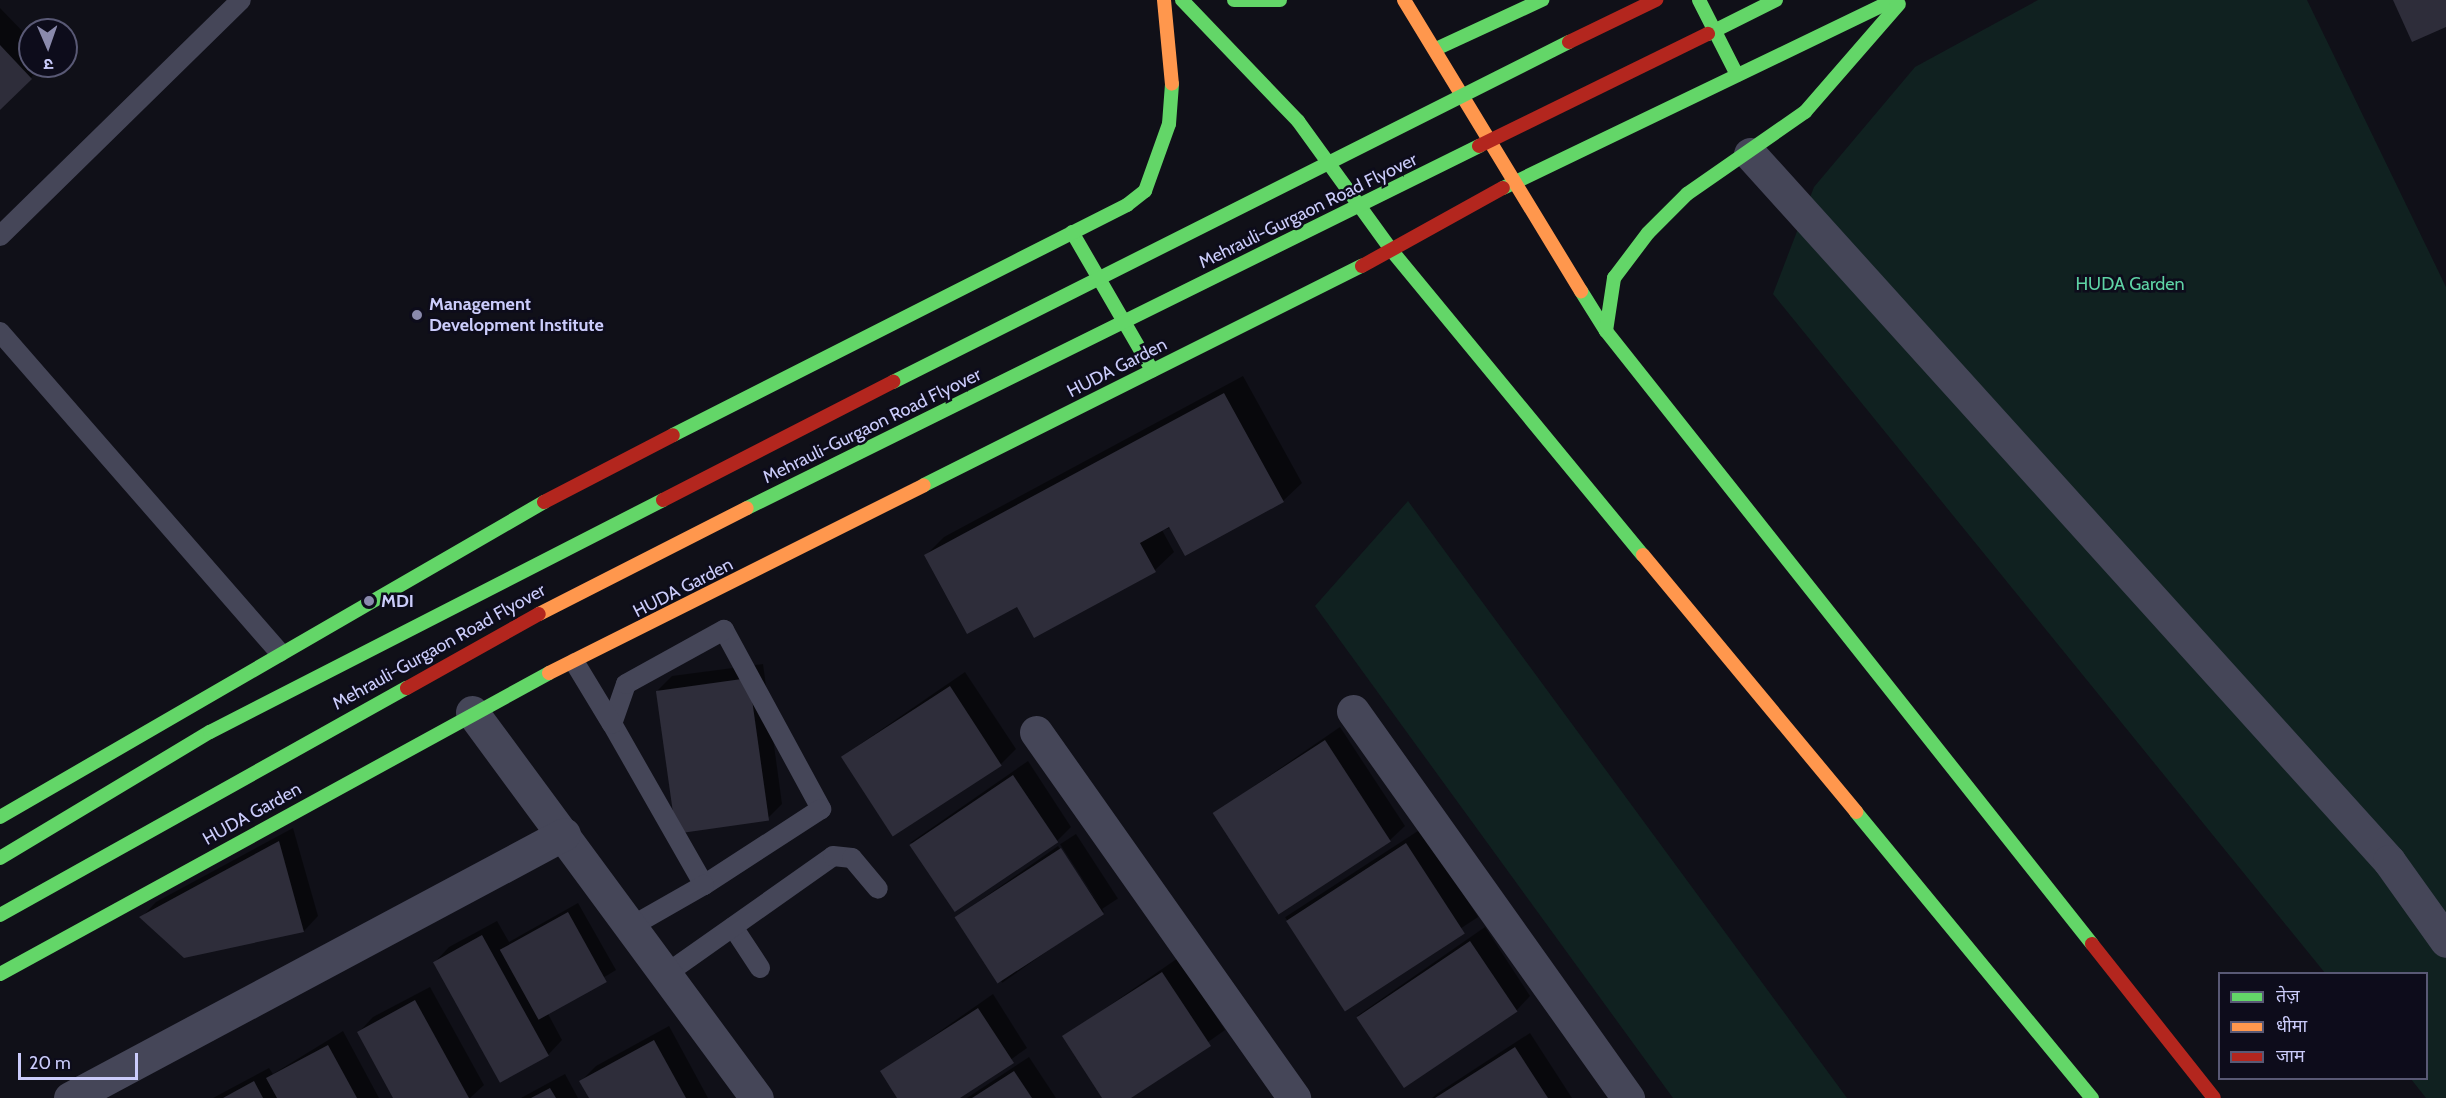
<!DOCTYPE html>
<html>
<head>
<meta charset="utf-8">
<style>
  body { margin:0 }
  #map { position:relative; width:2446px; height:1098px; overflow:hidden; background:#101018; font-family:Cabin,"Noto Sans Devanagari",sans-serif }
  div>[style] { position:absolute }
  .green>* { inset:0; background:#102120 }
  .shadow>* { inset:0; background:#0007; transform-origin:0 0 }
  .building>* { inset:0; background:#2e2d3a; transform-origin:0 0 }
  .lane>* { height:20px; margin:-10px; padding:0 10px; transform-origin:10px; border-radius:10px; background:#454658 }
  .street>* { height:33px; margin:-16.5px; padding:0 16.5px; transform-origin:16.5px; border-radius:16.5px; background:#454658 }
  .fast>* { height:14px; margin:-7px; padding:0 7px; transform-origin:7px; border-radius:7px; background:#63d668 }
  .slow>* { height:14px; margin:-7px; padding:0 7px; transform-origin:7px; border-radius:7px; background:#ff974d }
  .jam>* { height:14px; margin:-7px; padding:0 7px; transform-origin:7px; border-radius:7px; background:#b3261e }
  .fast-bridge>* { height:14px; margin:-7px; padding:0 7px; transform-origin:7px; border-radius:7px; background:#63d668 }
  .slow-bridge>* { height:14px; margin:-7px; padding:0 7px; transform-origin:7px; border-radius:7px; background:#ff974d }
  .jam-bridge>* { height:14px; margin:-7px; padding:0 7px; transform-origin:7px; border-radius:7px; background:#b3261e }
  .dots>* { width:16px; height:16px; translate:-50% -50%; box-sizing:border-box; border:3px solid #0d0c1b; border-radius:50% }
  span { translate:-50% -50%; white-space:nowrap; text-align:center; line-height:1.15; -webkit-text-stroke:5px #0d0c1b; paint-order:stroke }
  .street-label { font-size:18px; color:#cbccfb }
  .park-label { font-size:18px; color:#5ed3a5 }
  .poi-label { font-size:18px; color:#cbccfb; font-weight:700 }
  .left { translate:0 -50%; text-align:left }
  .legend { position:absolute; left:2218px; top:972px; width:210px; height:108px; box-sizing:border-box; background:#0d0c1b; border:2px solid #595975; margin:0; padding:8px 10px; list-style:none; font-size:18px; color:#cbccfb }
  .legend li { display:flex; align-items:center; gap:12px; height:30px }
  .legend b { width:30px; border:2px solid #595975 }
  .north { position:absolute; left:18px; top:18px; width:60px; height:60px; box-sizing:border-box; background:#0d0c1b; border:2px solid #595975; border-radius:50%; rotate:178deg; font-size:16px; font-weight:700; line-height:24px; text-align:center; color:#cbccfb }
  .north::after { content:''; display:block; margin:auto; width:21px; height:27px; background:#8a8aac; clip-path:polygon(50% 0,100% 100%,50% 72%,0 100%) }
  .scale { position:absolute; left:18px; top:1053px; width:120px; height:27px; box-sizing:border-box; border:3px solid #cbccfb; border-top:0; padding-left:8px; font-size:18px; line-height:21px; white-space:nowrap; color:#cbccfb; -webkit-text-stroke:4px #0d0c1b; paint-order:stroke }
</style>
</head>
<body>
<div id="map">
  <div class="green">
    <i style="clip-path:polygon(2038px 0,2307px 0,2446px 287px,2446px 1098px,2426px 1098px,2411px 1079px,2426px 1078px,2426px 974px,2325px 973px,1773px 294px,1814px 187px,1915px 67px)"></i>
    <i style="clip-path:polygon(1408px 501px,1847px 1098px,1673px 1098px,1315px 606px)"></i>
  </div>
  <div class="shadow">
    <i style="clip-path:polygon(0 8px,30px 39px,30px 66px,43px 66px,0 108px)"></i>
    <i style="clip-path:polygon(1243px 376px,1302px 483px,1283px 501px,1162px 530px,1174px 552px,1155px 570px,1035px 636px,1017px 604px,926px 555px,944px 537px)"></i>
    <i style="clip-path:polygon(763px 664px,782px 804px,767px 819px,658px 690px,672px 676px)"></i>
    <i style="clip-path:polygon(965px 672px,1016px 749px,1001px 764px,843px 756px)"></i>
    <i style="clip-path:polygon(1340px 727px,1405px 826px,1390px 840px,1215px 813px)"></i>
    <i style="clip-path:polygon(1028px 761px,1071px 827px,1057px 841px,910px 843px)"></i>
    <i style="clip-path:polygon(293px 828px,318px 916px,304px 931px,142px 917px,156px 902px)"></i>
    <i style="left:1421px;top:829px;width:105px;height:162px;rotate:57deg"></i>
    <i style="left:1076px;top:834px;width:77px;height:19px;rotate:57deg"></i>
    <i style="left:1058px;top:846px;width:80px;height:124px;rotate:55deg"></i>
    <i style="clip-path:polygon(578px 903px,616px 970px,547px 1012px,562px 1040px,548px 1055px,435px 962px,449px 947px,497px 921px,509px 942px)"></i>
    <i style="clip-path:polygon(1485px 927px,1530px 996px,1516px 1011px,1357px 1016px)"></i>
    <i style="clip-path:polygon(1178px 958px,1225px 1030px,1129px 1098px,1104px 1098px,1064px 1037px)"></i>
    <i style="clip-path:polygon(430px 987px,484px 1085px,470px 1098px,395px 1098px,359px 1032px,373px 1017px)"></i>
    <i style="clip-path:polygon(993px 994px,1027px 1048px,957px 1098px,899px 1098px,882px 1072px)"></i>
    <i style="clip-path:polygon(669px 1026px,708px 1098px,591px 1098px,581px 1081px,596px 1066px)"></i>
    <i style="clip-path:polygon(343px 1031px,379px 1098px,213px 1098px,269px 1068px,273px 1074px)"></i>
    <i style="clip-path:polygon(1530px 1033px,1572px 1098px,1432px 1098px,1438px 1093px)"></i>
    <i style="clip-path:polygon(1029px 1057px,1056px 1098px,967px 1098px)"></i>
    <i style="clip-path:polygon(565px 1074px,578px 1098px,521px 1098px)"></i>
  </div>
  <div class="building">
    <i style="clip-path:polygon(2393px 0,2446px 0,2446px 27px,2412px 42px)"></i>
    <i style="clip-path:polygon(0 45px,32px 79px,0 110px)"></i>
    <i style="clip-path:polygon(1224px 393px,1284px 502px,1185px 556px,1169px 527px,1140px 543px,1156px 572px,1034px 638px,1017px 607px,967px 634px,924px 555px)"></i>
    <i style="left:749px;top:678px;width:144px;height:94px;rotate:82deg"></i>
    <i style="left:950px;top:686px;width:95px;height:130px;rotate:57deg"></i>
    <i style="left:1325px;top:740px;width:121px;height:134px;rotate:57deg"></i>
    <i style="left:1013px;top:775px;width:81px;height:125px;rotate:56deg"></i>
    <i style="clip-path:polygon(279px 841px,304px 932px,184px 958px,139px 917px)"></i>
    <i style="left:1406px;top:843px;width:108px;height:143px;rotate:57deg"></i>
    <i style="left:1061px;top:848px;width:79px;height:127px;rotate:57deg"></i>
    <i style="left:568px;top:912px;width:80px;height:78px;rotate:61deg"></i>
    <i style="left:482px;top:935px;width:138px;height:56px;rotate:61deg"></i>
    <i style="left:1470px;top:941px;width:85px;height:137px;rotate:56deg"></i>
    <i style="clip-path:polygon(1162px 972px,1211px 1046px,1131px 1098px,1102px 1098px,1062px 1036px)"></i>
    <i style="clip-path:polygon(415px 1000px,469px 1098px,393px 1098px,357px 1032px)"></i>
    <i style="clip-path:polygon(978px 1008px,1014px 1063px,960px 1098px,897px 1098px,880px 1071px)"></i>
    <i style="clip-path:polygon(654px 1040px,686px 1098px,589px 1098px,579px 1081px)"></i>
    <i style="clip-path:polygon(328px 1045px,357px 1098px,277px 1098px,266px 1078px)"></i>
    <i style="clip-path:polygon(1515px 1047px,1548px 1098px,1435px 1098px)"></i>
    <i style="clip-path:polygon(1014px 1071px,1032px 1098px,972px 1098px)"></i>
    <i style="clip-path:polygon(254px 1081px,263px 1098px,223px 1098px)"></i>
    <i style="clip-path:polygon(550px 1088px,556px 1098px,531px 1098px)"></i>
  </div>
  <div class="lane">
    <i style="left:0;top:236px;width:337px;rotate:-44.4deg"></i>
    <i style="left:0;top:332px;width:425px;rotate:48.9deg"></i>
    <i style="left:724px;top:630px;width:204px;rotate:61.5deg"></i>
    <i style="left:821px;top:809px;width:140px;rotate:147deg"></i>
    <i style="left:704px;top:885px;width:185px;rotate:-119.7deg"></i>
    <i style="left:612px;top:724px;width:42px;rotate:-70.7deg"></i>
    <i style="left:626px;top:684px;width:112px;rotate:-28.9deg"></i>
    <i style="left:575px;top:663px;width:71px;rotate:58.8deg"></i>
    <i style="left:632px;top:926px;width:83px;rotate:-29.7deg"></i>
    <i style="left:733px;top:927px;width:49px;rotate:56.6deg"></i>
    <i style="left:666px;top:974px;width:204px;rotate:-35.2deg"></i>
    <i style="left:833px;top:856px;width:19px;rotate:6deg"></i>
    <i style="left:852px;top:858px;width:40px;rotate:50deg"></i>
  </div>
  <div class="street">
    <i style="left:1750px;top:154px;width:953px;rotate:47.89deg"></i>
    <i style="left:2389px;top:861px;width:98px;rotate:54.5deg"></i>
    <i style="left:1353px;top:711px;width:475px;rotate:54.6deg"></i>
    <i style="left:472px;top:712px;width:480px;rotate:53.6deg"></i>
    <i style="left:1036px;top:732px;width:448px;rotate:54.8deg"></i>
    <i style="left:70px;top:1098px;width:560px;rotate:-28.12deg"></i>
  </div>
  <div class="fast">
    <i style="left:1182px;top:0;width:168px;rotate:46.2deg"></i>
    <i style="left:1298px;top:121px;width:160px;rotate:54.1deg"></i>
    <i style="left:1392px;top:251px;width:394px;rotate:50.5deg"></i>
    <i style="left:1234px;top:0;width:46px"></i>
    <i style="left:1699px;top:0;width:84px;rotate:63.1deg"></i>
    <i style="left:1438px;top:48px;width:115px;rotate:-24.8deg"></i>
    <i style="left:1503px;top:188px;width:434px;rotate:-25.7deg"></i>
    <i style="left:1072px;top:232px;width:160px;rotate:59.9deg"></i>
    <i style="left:1581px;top:291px;width:47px;rotate:58deg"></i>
    <i style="left:1606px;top:331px;width:782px;rotate:51.59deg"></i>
    <i style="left:1606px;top:331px;width:54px;rotate:-81.4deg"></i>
    <i style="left:1614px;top:278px;width:56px;rotate:-52.9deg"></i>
    <i style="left:1648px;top:233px;width:55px;rotate:-45deg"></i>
    <i style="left:1687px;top:194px;width:144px;rotate:-34.8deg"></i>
    <i style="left:1805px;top:112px;width:143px;rotate:-49deg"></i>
    <i style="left:673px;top:435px;width:509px;rotate:-26.87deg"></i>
    <i style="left:1127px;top:205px;width:23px;rotate:-38deg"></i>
    <i style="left:1145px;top:191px;width:71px;rotate:-70.3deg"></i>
    <i style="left:1169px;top:124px;width:40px;rotate:-85.7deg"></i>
    <i style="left:924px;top:485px;width:490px;rotate:-26.6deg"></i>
    <i style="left:1856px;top:812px;width:371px;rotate:50.5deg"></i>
    <i style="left:0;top:817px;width:629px;rotate:-30.07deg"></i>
    <i style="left:0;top:974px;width:626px;rotate:-28.73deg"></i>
  </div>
  <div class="slow">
    <i style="left:1164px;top:0;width:84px;rotate:84.6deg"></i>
    <i style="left:1404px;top:0;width:341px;rotate:58.7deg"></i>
    <i style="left:1643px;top:555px;width:334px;rotate:50.3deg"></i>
    <i style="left:549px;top:673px;width:419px;rotate:-26.6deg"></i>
  </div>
  <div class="jam">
    <i style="left:1362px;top:266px;width:161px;rotate:-29deg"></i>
    <i style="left:544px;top:502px;width:145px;rotate:-27.4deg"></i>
    <i style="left:2092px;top:944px;width:196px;rotate:51.6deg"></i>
  </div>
  <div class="fast-bridge">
    <i style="left:1708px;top:34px;width:76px;rotate:-26.6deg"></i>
    <i style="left:893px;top:382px;width:757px;rotate:-26.7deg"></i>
    <i style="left:747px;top:508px;width:817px;rotate:-26.31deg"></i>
    <i style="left:0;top:858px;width:245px;rotate:-31deg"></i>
    <i style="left:210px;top:732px;width:509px;rotate:-27.12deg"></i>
    <i style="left:0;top:915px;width:466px;rotate:-29.2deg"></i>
  </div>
  <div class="slow-bridge">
    <i style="left:539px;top:614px;width:233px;rotate:-27deg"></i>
  </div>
  <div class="jam-bridge">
    <i style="left:1569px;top:42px;width:97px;rotate:-25.8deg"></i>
    <i style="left:1479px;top:146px;width:255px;rotate:-26.1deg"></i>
    <i style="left:663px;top:500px;width:259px;rotate:-27.2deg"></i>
    <i style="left:407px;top:688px;width:151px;rotate:-29.3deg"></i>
  </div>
  <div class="dots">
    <i style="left:417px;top:315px;background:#8a8aac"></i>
    <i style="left:369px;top:601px;background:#8a8aac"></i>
  </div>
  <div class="street-label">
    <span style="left:1308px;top:211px;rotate:-26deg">Mehrauli-Gurgaon Road Flyover</span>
    <span style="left:1117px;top:368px;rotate:-27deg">HUDA Garden</span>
    <span style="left:872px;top:426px;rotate:-26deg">Mehrauli-Gurgaon Road Flyover</span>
    <span style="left:683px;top:588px;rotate:-27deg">HUDA Garden</span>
    <span style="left:439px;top:647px;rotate:-29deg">Mehrauli-Gurgaon Road Flyover</span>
    <span style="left:252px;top:814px;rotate:-29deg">HUDA Garden</span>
  </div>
  <div class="park-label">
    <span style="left:2130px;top:284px">HUDA Garden</span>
  </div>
  <div class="poi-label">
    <span class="left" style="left:429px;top:315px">Management<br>Development Institute</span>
    <span class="left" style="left:381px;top:601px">MDI</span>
  </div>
  <ul class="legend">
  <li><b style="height:8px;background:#63d668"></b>तेज़</li>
  <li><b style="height:8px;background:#ff974d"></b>धीमा</li>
  <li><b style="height:8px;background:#b3261e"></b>जाम</li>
  </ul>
  <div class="north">उ</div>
  <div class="scale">20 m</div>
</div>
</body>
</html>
